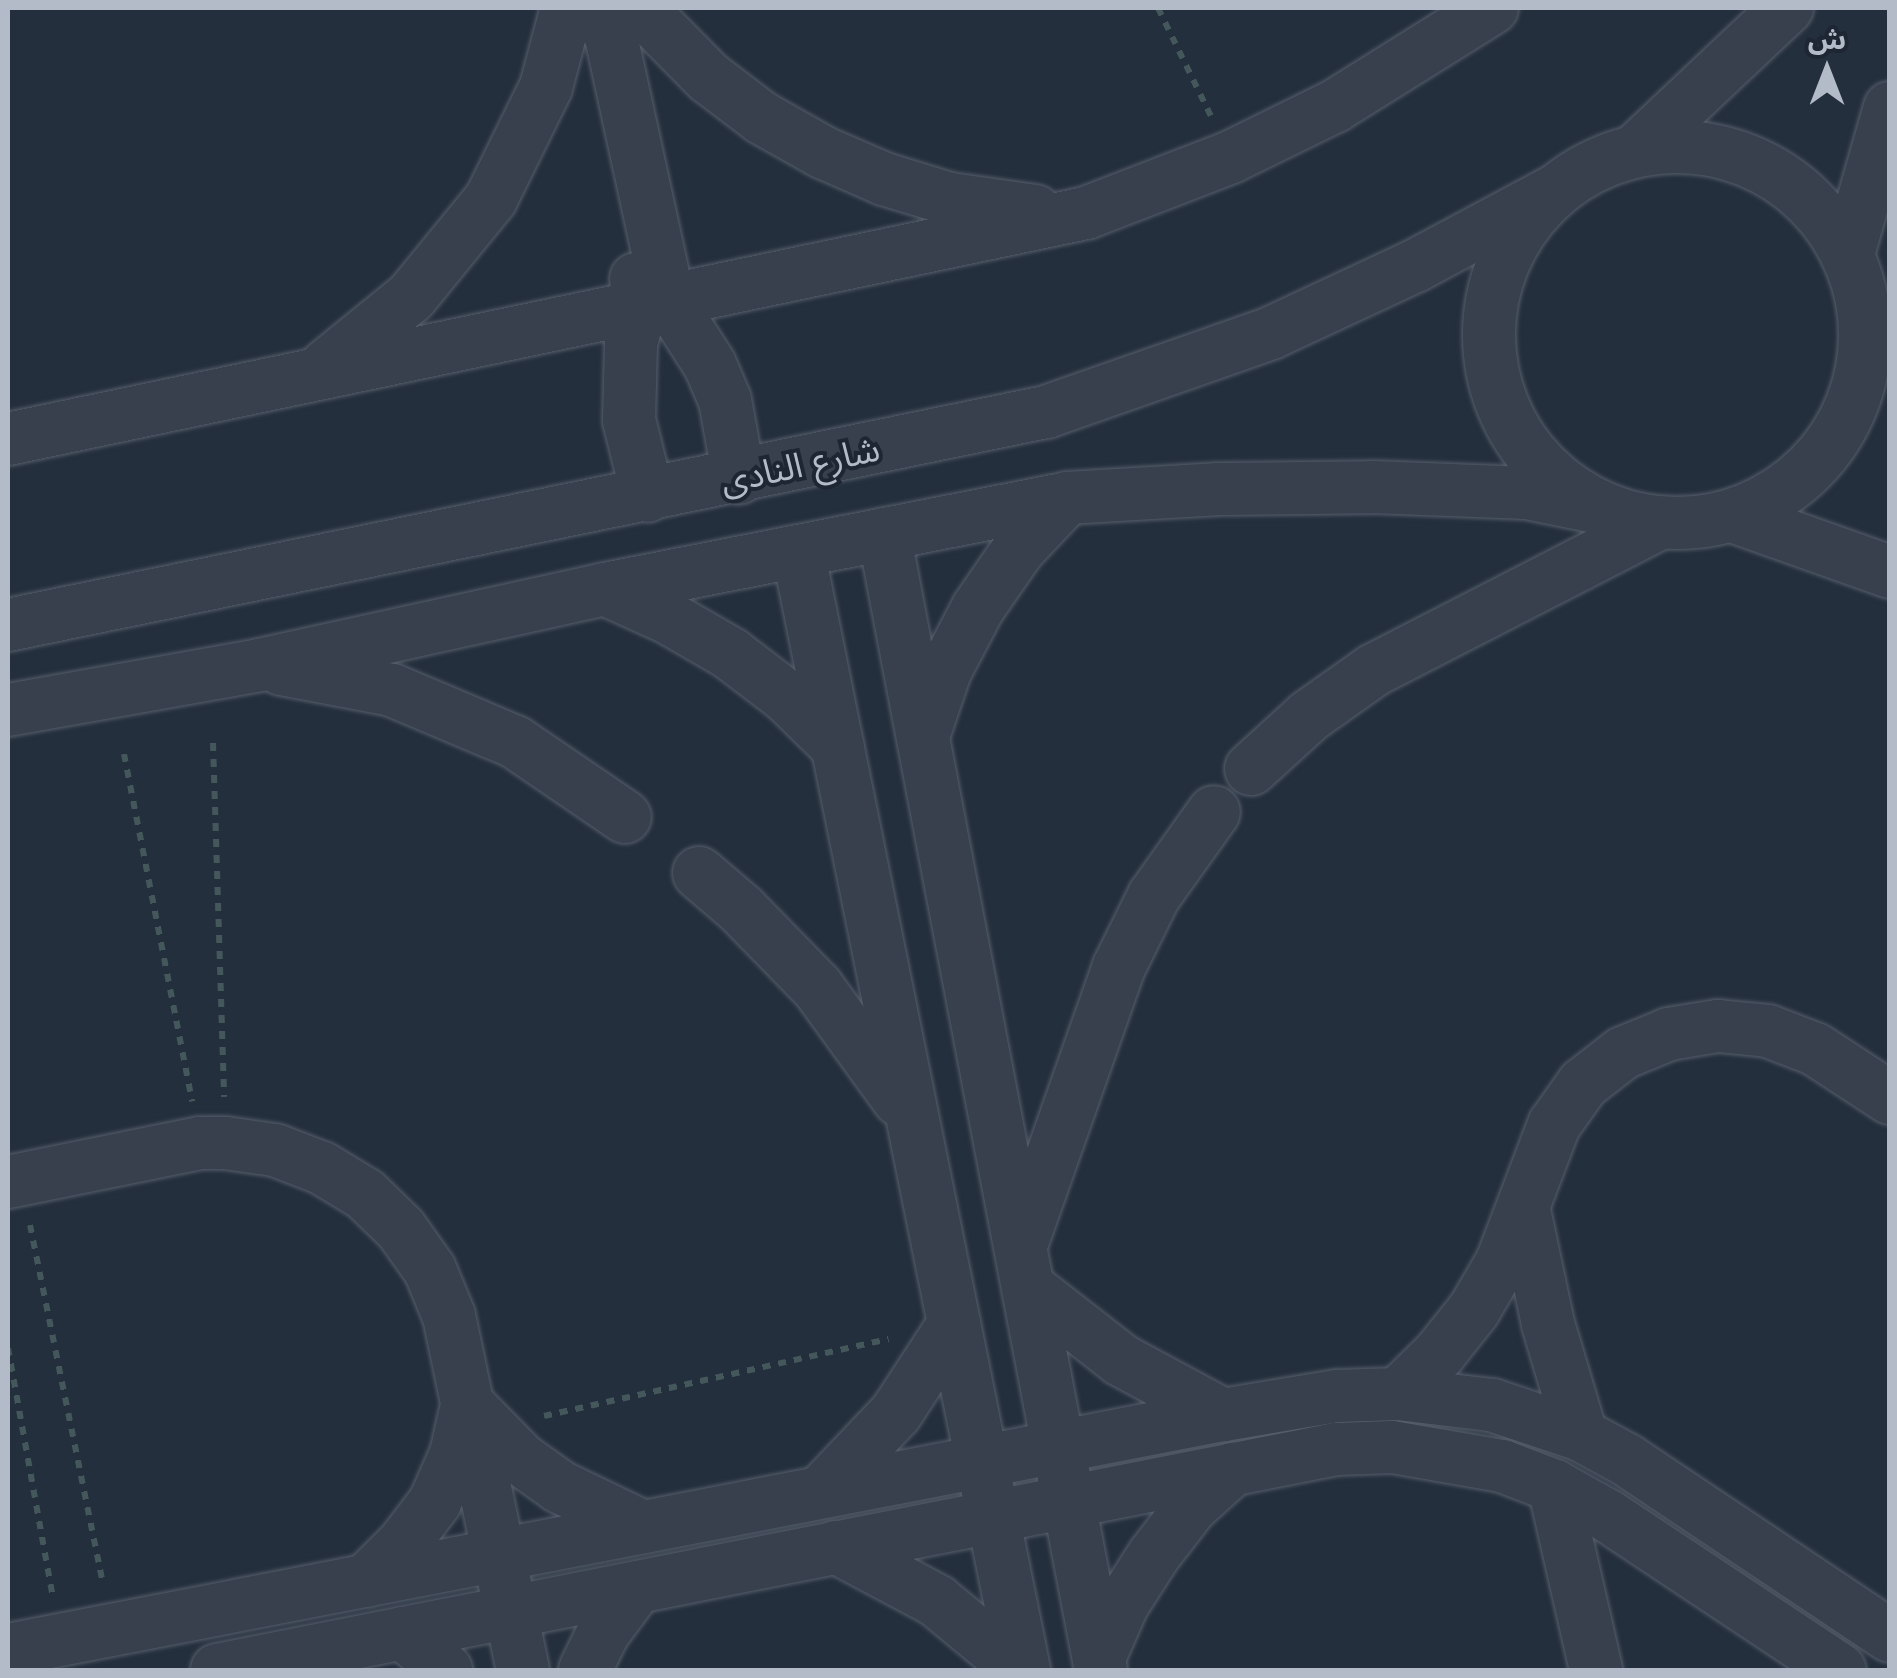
<!DOCTYPE html>
<html>
<head>
<meta charset="utf-8">
<style>
  body { margin:0 }
  #map { position:relative; width:1897px; height:1678px; overflow:hidden; background:#242f3d; font-family:Jost,"Noto Sans Arabic",sans-serif }
  div>[style] { position:absolute }
  .path>* { height:6px; margin-top:-3px; transform-origin:0; background:repeating-linear-gradient(90deg,#44585b 0 8px,transparent 0 16px) }
  .roads { filter:drop-shadow(0 0 2px #565e6b) drop-shadow(0 0 2px #565e6b) }
  .minor>* { height:52px; margin:-26px; padding:0 26px; transform-origin:26px; border-radius:26px; background:#38404d }
  .minor>.ring { margin:-26px; padding:0; box-sizing:content-box; background:none; border:52px solid #38404d; border-radius:50% }
  span { translate:-50% -50%; white-space:nowrap; text-align:center; line-height:1.15; -webkit-text-stroke:8px #1d2632; paint-order:stroke }
  .street-label { font-size:35px; color:#b4bbc8 }
  .frame { position:absolute; inset:0; border:10px solid #b4bbc8; pointer-events:none }
  .north { position:absolute; left:1777px; top:20px; width:100px; height:100px; -webkit-text-stroke:8px #1d2632; paint-order:stroke; rotate:0deg; font-size:28px; font-weight:700; line-height:40px; text-align:center; color:#b4bbc8 }
  .north::after { content:''; display:block; margin:auto; width:35px; height:45px; background:#b4bbc8; clip-path:polygon(50% 0,100% 100%,50% 72%,0 100%) }
</style>
</head>
<body>
<div id="map">
  <div class="path">
    <i style="left:1158px;top:8px;width:120px;rotate:63.9deg"></i>
    <i style="left:213px;top:743px;width:354px;rotate:88.2deg"></i>
    <i style="left:124px;top:754px;width:354px;rotate:78.9deg"></i>
    <i style="left:30px;top:1225px;width:367px;rotate:78.5deg"></i>
    <i style="left:8px;top:1348px;width:254px;rotate:79.8deg"></i>
    <i style="left:544px;top:1416px;width:353px;rotate:-12.6deg"></i>
  </div>
  <div class="roads">
    <div class="minor">
      <i style="left:596px;top:8px;width:32px;rotate:62deg"></i>
      <i style="left:611px;top:36px;width:271px;rotate:77.7deg"></i>
      <i style="left:669px;top:301px;width:76px;rotate:57.4deg"></i>
      <i style="left:710px;top:365px;width:38px;rotate:67deg"></i>
      <i style="left:725px;top:400px;width:79px;rotate:79.8deg"></i>
      <i style="left:640px;top:8px;width:97px;rotate:45.4deg"></i>
      <i style="left:708px;top:77px;width:68px;rotate:37.2deg"></i>
      <i style="left:762px;top:118px;width:69px;rotate:29.5deg"></i>
      <i style="left:822px;top:152px;width:68px;rotate:23.5deg"></i>
      <i style="left:884px;top:179px;width:69px;rotate:16.9deg"></i>
      <i style="left:950px;top:199px;width:86px;rotate:8deg"></i>
      <i class="ring" style="left:1489px;top:147px;width:324px;height:324px"></i>
      <i style="left:1635px;top:151px;width:209px;rotate:-43.3deg"></i>
      <i style="left:1848px;top:254px;width:152px;rotate:-74deg"></i>
      <i style="left:636px;top:279px;width:27px;rotate:80deg"></i>
      <i style="left:641px;top:306px;width:39px;rotate:105deg"></i>
      <i style="left:631px;top:344px;width:76px;rotate:91.5deg"></i>
      <i style="left:629px;top:420px;width:78px;rotate:76deg"></i>
      <i style="left:326px;top:366px;width:109px;rotate:-39.1deg"></i>
      <i style="left:411px;top:297px;width:127px;rotate:-50.8deg"></i>
      <i style="left:491px;top:199px;width:125px;rotate:-63.8deg"></i>
      <i style="left:546px;top:87px;width:82px;rotate:-75.1deg"></i>
      <i style="left:8px;top:439px;width:1101px;rotate:-11.84deg"></i>
      <i style="left:1086px;top:213px;width:155px;rotate:-21.1deg"></i>
      <i style="left:1231px;top:157px;width:116px;rotate:-26.1deg"></i>
      <i style="left:1335px;top:106px;width:185px;rotate:-32deg"></i>
      <i style="left:1732px;top:516px;width:168px;rotate:19.5deg"></i>
      <i style="left:884px;top:534px;width:1157px;rotate:79.19deg"></i>
      <i style="left:798px;top:551px;width:1142px;rotate:78.58deg"></i>
      <i style="left:605px;top:589px;width:70px;rotate:24.4deg"></i>
      <i style="left:669px;top:618px;width:72px;rotate:30.1deg"></i>
      <i style="left:731px;top:654px;width:71px;rotate:37.5deg"></i>
      <i style="left:787px;top:697px;width:71px;rotate:44.4deg"></i>
      <i style="left:8px;top:625px;width:1060px;rotate:-11.6deg"></i>
      <i style="left:1046px;top:412px;width:238px;rotate:-19.3deg"></i>
      <i style="left:1271px;top:333px;width:159px;rotate:-25deg"></i>
      <i style="left:1415px;top:266px;width:159px;rotate:-28.2deg"></i>
      <i style="left:281px;top:669px;width:113px;rotate:10.7deg"></i>
      <i style="left:392px;top:690px;width:134px;rotate:22.9deg"></i>
      <i style="left:515px;top:742px;width:133px;rotate:34.3deg"></i>
      <i style="left:8px;top:710px;width:256px;rotate:-10.1deg"></i>
      <i style="left:260px;top:665px;width:353px;rotate:-12.4deg"></i>
      <i style="left:605px;top:589px;width:471px;rotate:-11.1deg"></i>
      <i style="left:1067px;top:498px;width:153px;rotate:-3.4deg"></i>
      <i style="left:1220px;top:489px;width:153px;rotate:-0.7deg"></i>
      <i style="left:1373px;top:487px;width:154px;rotate:2.2deg"></i>
      <i style="left:1527px;top:493px;width:75px;rotate:11.6deg"></i>
      <i style="left:923px;top:736px;width:69px;rotate:-71.3deg"></i>
      <i style="left:945px;top:671px;width:71px;rotate:-62.4deg"></i>
      <i style="left:978px;top:608px;width:70px;rotate:-55.4deg"></i>
      <i style="left:1018px;top:550px;width:71px;rotate:-46.7deg"></i>
      <i style="left:1251px;top:769px;width:79px;rotate:-42.4deg"></i>
      <i style="left:1309px;top:716px;width:80px;rotate:-35.3deg"></i>
      <i style="left:1374px;top:670px;width:322px;rotate:-27.2deg"></i>
      <i style="left:699px;top:873px;width:55px;rotate:40.6deg"></i>
      <i style="left:741px;top:909px;width:110px;rotate:45.7deg"></i>
      <i style="left:818px;top:988px;width:138px;rotate:54.1deg"></i>
      <i style="left:8px;top:1182px;width:196px;rotate:-11.5deg"></i>
      <i style="left:200px;top:1143px;width:25px"></i>
      <i style="left:225px;top:1143px;width:50px;rotate:8deg"></i>
      <i style="left:275px;top:1150px;width:50px;rotate:21deg"></i>
      <i style="left:322px;top:1168px;width:50px;rotate:31.2deg"></i>
      <i style="left:365px;top:1194px;width:50px;rotate:44.2deg"></i>
      <i style="left:401px;top:1229px;width:50px;rotate:54.7deg"></i>
      <i style="left:430px;top:1270px;width:50px;rotate:67.6deg"></i>
      <i style="left:449px;top:1316px;width:362px;rotate:78.2deg"></i>
      <i style="left:1524px;top:1210px;width:116px;rotate:78.1deg"></i>
      <i style="left:1548px;top:1324px;width:116px;rotate:73.4deg"></i>
      <i style="left:1021px;top:1245px;width:295px;rotate:-70.6deg"></i>
      <i style="left:1119px;top:967px;width:79px;rotate:-63.8deg"></i>
      <i style="left:1154px;top:896px;width:103px;rotate:-54.5deg"></i>
      <i style="left:1029px;top:1288px;width:117px;rotate:38deg"></i>
      <i style="left:1121px;top:1360px;width:116px;rotate:28.3deg"></i>
      <i style="left:1398px;top:1394px;width:57px;rotate:-44.3deg"></i>
      <i style="left:1439px;top:1354px;width:56px;rotate:-51.5deg"></i>
      <i style="left:1474px;top:1310px;width:56px;rotate:-59.7deg"></i>
      <i style="left:1502px;top:1262px;width:147px;rotate:-69.2deg"></i>
      <i style="left:1554px;top:1125px;width:50px;rotate:-54.7deg"></i>
      <i style="left:1583px;top:1084px;width:51px;rotate:-37.8deg"></i>
      <i style="left:1623px;top:1053px;width:50px;rotate:-22.4deg"></i>
      <i style="left:1669px;top:1034px;width:50px;rotate:-9.3deg"></i>
      <i style="left:1718px;top:1026px;width:50px;rotate:5.7deg"></i>
      <i style="left:1768px;top:1031px;width:50px;rotate:21deg"></i>
      <i style="left:1815px;top:1049px;width:90px;rotate:33.2deg"></i>
      <i style="left:467px;top:1404px;width:78px;rotate:45.5deg"></i>
      <i style="left:522px;top:1460px;width:47px;rotate:35.4deg"></i>
      <i style="left:560px;top:1487px;width:92px;rotate:25.7deg"></i>
      <i style="left:1554px;top:1486px;width:189px;rotate:77.1deg"></i>
      <i style="left:821px;top:1492px;width:109px;rotate:-46.5deg"></i>
      <i style="left:896px;top:1413px;width:106px;rotate:-56.9deg"></i>
      <i style="left:836px;top:1547px;width:115px;rotate:28.1deg"></i>
      <i style="left:937px;top:1601px;width:108px;rotate:39.7deg"></i>
      <i style="left:366px;top:1581px;width:54px;rotate:-45deg"></i>
      <i style="left:404px;top:1543px;width:51px;rotate:-52.9deg"></i>
      <i style="left:435px;top:1502px;width:52px;rotate:-66.4deg"></i>
      <i style="left:456px;top:1454px;width:45px;rotate:-77.2deg"></i>
      <i style="left:403px;top:1633px;width:57px;rotate:40.7deg"></i>
      <i style="left:8px;top:1650px;width:1238px;rotate:-10.95deg"></i>
      <i style="left:1223px;top:1415px;width:116px;rotate:-9.5deg"></i>
      <i style="left:1337px;top:1396px;width:61px;rotate:-1.9deg"></i>
      <i style="left:1398px;top:1394px;width:95px;rotate:6.7deg"></i>
      <i style="left:1492px;top:1405px;width:94px;rotate:18.6deg"></i>
      <i style="left:1581px;top:1435px;width:52px;rotate:28.5deg"></i>
      <i style="left:1627px;top:1460px;width:316px;rotate:33.8deg"></i>
      <i style="left:1099px;top:1658px;width:58px;rotate:-66.5deg"></i>
      <i style="left:1122px;top:1605px;width:59px;rotate:-57.4deg"></i>
      <i style="left:1154px;top:1555px;width:61px;rotate:-52.4deg"></i>
      <i style="left:1191px;top:1507px;width:57px;rotate:-42.1deg"></i>
      <i style="left:217px;top:1670px;width:1141px;rotate:-11.17deg"></i>
      <i style="left:1336px;top:1449px;width:56px;rotate:-2deg"></i>
      <i style="left:1392px;top:1447px;width:112px;rotate:9.8deg"></i>
      <i style="left:1502px;top:1466px;width:56px;rotate:21deg"></i>
      <i style="left:1554px;top:1486px;width:62px;rotate:29.1deg"></i>
      <i style="left:1608px;top:1516px;width:278px;rotate:33.6deg"></i>
      <i style="left:585px;top:1670px;width:41px;rotate:-64.1deg"></i>
      <i style="left:603px;top:1633px;width:57px;rotate:-53.5deg"></i>
    </div>
  </div>
  <div class="street-label">
    <span style="left:800px;top:465px;rotate:-12deg">شارع النادى</span>
  </div>
  <div class="frame"></div>
  <div class="north">ش</div>
</div>
</body>
</html>
